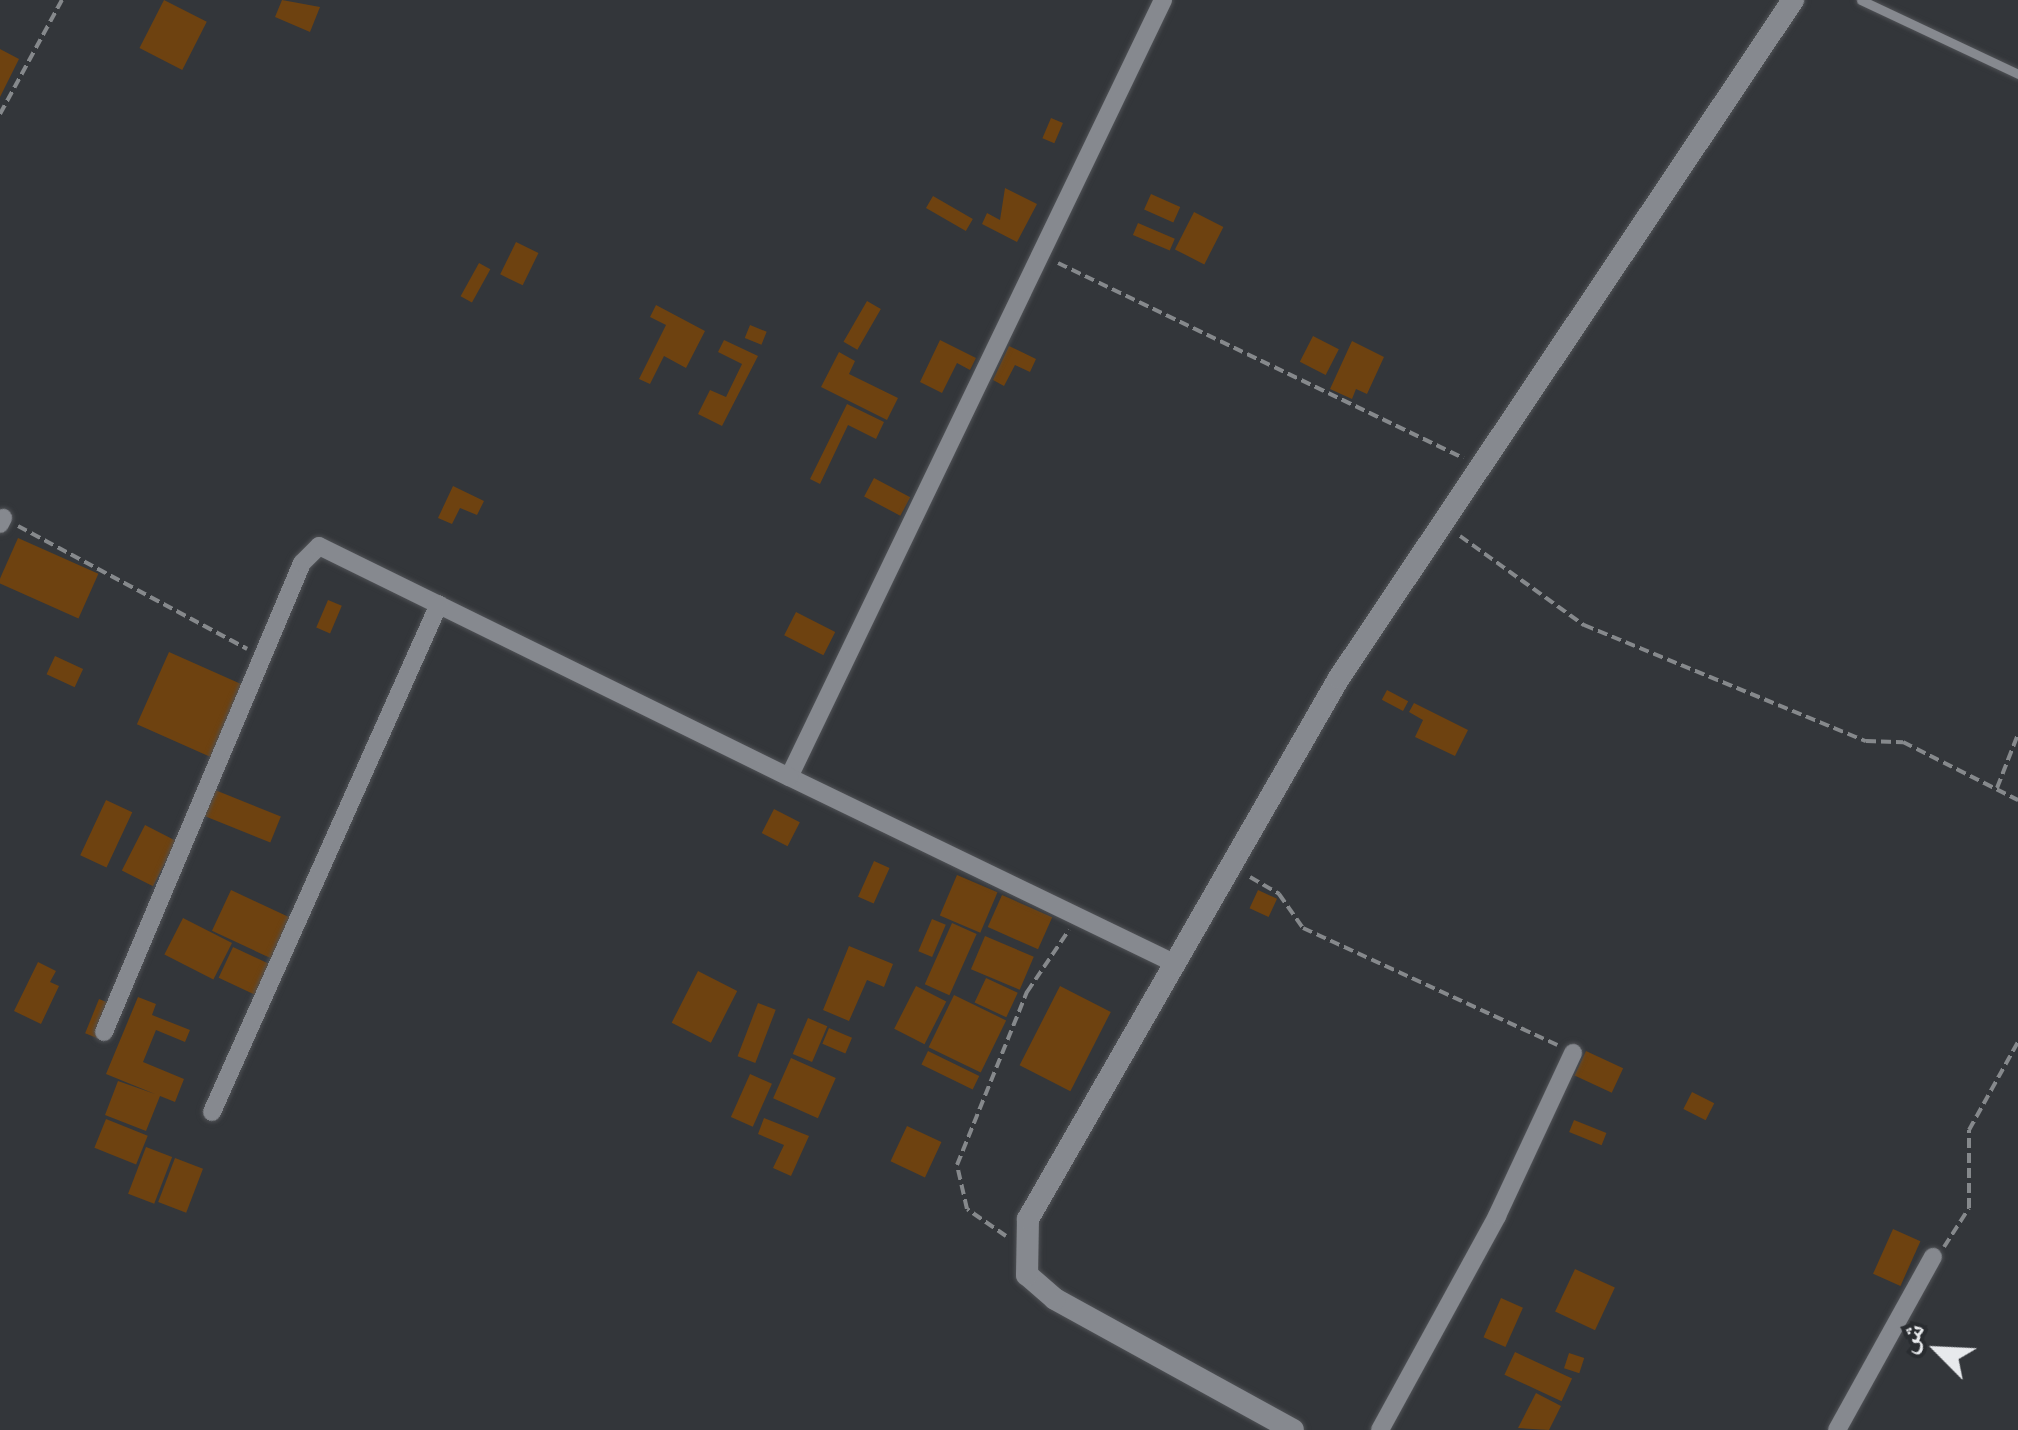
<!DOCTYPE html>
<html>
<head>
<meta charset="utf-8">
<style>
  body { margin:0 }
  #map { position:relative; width:2018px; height:1430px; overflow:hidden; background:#33363a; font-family:"Fira Sans Condensed","Noto Naskh Arabic",sans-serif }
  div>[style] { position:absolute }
  .building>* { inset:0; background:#6e4210; transform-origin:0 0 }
  .path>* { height:4px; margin-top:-2px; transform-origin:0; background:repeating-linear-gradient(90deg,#86898c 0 10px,transparent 0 15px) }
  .roads { filter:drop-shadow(0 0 2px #505256) drop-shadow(0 0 2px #505256) }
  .service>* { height:9px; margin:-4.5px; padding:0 4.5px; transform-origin:4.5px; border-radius:4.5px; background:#86898f }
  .minor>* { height:18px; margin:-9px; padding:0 9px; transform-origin:9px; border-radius:9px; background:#86898f }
  .tertiary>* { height:22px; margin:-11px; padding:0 11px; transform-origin:11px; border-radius:11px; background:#86898f }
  span { translate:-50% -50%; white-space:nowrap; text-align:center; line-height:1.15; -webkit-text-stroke:8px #292c30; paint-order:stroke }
  .north { position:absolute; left:1888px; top:1300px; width:100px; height:100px; -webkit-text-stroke:8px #292c30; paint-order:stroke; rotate:294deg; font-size:28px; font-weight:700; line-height:40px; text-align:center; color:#e7e9ec }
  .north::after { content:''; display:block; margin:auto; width:35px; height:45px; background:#e7e9ec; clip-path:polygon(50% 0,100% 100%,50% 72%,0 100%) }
</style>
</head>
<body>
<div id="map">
  <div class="building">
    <i style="left:164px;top:0;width:48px;height:54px;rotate:27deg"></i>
    <i style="clip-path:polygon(282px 0,320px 7px,310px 32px,275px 17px)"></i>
    <i style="clip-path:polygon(0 49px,19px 59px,0 97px)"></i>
    <i style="left:1051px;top:118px;width:13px;height:22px;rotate:23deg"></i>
    <i style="clip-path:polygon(1005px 188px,1037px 204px,1017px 242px,982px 224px,987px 213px,1000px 220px)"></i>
    <i style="left:1151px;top:194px;width:32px;height:17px;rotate:24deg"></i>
    <i style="left:933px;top:196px;width:46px;height:14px;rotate:30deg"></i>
    <i style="left:1194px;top:212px;width:33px;height:42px;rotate:27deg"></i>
    <i style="left:1138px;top:223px;width:40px;height:13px;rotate:23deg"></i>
    <i style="left:516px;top:242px;width:25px;height:36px;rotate:26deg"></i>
    <i style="left:479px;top:263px;width:13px;height:38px;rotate:29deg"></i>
    <i style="left:867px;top:301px;width:16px;height:47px;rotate:30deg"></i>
    <i style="clip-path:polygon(656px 305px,705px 331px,686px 368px,664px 356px,650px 384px,639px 379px,666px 325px,650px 317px)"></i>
    <i style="left:750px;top:325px;width:18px;height:14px;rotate:22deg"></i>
    <i style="left:1313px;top:336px;width:29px;height:29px;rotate:27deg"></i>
    <i style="clip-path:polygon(724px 340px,758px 356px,722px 426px,698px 414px,710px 390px,726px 397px,742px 364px,718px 352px)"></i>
    <i style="clip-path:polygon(940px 340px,976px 358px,970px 370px,957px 363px,942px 393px,920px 382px)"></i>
    <i style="clip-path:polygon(1352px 341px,1384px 357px,1367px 394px,1356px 389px,1352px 399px,1330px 389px)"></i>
    <i style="clip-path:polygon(1009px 346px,1036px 359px,1030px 372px,1015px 365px,1004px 386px,993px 380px)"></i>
    <i style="clip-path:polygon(839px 352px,855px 361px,849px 374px,898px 398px,887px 420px,821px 387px)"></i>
    <i style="clip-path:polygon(847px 404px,884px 422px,876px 439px,848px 425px,820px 484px,810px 479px)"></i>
    <i style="left:874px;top:478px;width:41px;height:21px;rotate:28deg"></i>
    <i style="clip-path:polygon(453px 486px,484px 501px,477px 515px,460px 508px,452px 524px,438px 518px)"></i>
    <i style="left:18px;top:538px;width:88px;height:49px;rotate:24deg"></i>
    <i style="left:328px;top:600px;width:15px;height:30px;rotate:23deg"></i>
    <i style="left:796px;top:612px;width:44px;height:26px;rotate:27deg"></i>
    <i style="left:169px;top:652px;width:85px;height:79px;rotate:24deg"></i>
    <i style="left:55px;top:656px;width:31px;height:20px;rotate:25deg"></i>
    <i style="left:1387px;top:690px;width:24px;height:11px;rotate:28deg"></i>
    <i style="clip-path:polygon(1414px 703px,1468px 730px,1455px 756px,1415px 737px,1423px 720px,1409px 712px)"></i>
    <i style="left:215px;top:790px;width:71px;height:28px;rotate:22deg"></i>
    <i style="left:106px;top:800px;width:29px;height:61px;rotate:25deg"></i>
    <i style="left:774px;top:809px;width:29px;height:27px;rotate:27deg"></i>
    <i style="left:145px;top:825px;width:35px;height:51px;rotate:27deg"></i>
    <i style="left:874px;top:861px;width:17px;height:39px;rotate:24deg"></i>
    <i style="left:957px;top:875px;width:44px;height:44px;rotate:23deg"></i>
    <i style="left:231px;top:890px;width:65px;height:45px;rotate:25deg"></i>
    <i style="left:1258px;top:890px;width:21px;height:20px;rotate:25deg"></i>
    <i style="left:1002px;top:895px;width:55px;height:35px;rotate:24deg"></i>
    <i style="left:183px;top:918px;width:55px;height:41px;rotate:27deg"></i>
    <i style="left:932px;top:919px;width:15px;height:35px;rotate:23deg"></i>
    <i style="left:952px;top:923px;width:27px;height:67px;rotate:24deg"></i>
    <i style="left:985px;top:936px;width:53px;height:36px;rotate:23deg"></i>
    <i style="clip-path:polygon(849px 946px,893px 964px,884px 987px,867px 980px,849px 1021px,823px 1010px)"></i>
    <i style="left:233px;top:947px;width:43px;height:34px;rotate:25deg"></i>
    <i style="clip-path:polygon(38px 962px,56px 971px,50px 982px,59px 986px,41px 1024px,14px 1011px)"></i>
    <i style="left:698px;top:971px;width:44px;height:58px;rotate:27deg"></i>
    <i style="left:986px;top:978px;width:35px;height:27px;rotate:25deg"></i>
    <i style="left:916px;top:986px;width:34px;height:48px;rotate:27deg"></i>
    <i style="left:1060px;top:986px;width:57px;height:89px;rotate:27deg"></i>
    <i style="left:954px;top:995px;width:58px;height:58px;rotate:26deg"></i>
    <i style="clip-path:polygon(138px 997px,156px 1004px,152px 1015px,190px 1030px,185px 1042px,156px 1030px,143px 1062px,184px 1079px,175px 1102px,160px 1096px,146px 1131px,105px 1115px,118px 1081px,155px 1094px,106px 1074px)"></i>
    <i style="left:99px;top:999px;width:16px;height:37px;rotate:22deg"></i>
    <i style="left:758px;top:1003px;width:19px;height:57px;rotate:21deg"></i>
    <i style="left:808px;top:1018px;width:21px;height:39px;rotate:23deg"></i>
    <i style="left:829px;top:1028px;width:25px;height:17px;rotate:23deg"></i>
    <i style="left:928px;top:1051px;width:57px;height:15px;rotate:26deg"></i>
    <i style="left:1586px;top:1051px;width:41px;height:27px;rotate:25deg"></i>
    <i style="left:791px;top:1058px;width:49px;height:44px;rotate:24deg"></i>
    <i style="left:750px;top:1074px;width:24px;height:47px;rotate:24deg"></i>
    <i style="left:1692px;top:1092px;width:25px;height:19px;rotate:27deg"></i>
    <i style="clip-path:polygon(764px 1118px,809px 1136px,791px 1176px,773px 1168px,784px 1145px,758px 1134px)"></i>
    <i style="left:106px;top:1119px;width:45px;height:31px;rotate:22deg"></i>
    <i style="left:1574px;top:1120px;width:35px;height:13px;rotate:22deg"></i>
    <i style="left:907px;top:1126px;width:38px;height:39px;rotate:25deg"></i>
    <i style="left:146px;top:1147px;width:28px;height:50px;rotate:21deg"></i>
    <i style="left:175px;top:1158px;width:30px;height:47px;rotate:21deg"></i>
    <i style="left:1893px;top:1229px;width:30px;height:49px;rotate:24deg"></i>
    <i style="left:1575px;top:1269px;width:44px;height:47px;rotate:25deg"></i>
    <i style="left:1501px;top:1298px;width:24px;height:43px;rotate:24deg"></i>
    <i style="left:1515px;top:1352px;width:63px;height:25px;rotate:25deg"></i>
    <i style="left:1569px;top:1353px;width:16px;height:16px;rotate:18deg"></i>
    <i style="clip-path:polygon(1536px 1393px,1561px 1406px,1549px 1430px,1518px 1428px)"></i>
  </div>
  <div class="path">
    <i style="left:0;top:114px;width:130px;rotate:-61.5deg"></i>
    <i style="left:1058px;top:263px;width:450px;rotate:25.7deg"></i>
    <i style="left:18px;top:526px;width:260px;rotate:28.2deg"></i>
    <i style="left:1460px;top:536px;width:153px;rotate:35.7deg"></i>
    <i style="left:1584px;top:625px;width:305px;rotate:22.4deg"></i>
    <i style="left:1866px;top:741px;width:37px;rotate:2deg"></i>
    <i style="left:1903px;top:742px;width:129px;rotate:26.8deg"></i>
    <i style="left:1997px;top:788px;width:58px;rotate:-68.7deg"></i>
    <i style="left:1250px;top:877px;width:34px;rotate:30deg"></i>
    <i style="left:1279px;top:894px;width:42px;rotate:54.8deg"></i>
    <i style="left:1303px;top:928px;width:280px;rotate:24.7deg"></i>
    <i style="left:1006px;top:1236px;width:47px;rotate:-145.3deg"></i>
    <i style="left:967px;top:1209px;width:45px;rotate:-102.8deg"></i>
    <i style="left:957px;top:1165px;width:187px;rotate:-68deg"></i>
    <i style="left:1027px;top:992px;width:75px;rotate:-55.9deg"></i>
    <i style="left:1944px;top:1247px;width:46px;rotate:-57.3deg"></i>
    <i style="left:1969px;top:1208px;width:78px;rotate:-90deg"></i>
    <i style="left:1969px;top:1130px;width:101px;rotate:-60.9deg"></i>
  </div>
  <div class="roads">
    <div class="service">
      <i style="left:1861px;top:0;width:174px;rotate:25.2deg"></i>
    </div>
    <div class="minor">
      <i style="left:1163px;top:0;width:862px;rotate:115.7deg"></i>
      <i style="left:789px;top:777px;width:422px;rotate:25.8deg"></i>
      <i style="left:0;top:524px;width:7px;rotate:-63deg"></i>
      <i style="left:104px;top:1032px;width:509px;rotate:-67.11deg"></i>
      <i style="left:302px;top:563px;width:24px;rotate:-45deg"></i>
      <i style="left:319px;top:546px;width:524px;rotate:26.17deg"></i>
      <i style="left:212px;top:1112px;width:556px;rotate:-65.92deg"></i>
      <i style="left:1380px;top:1430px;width:244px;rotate:-61.3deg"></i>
      <i style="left:1497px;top:1216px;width:180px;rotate:-65deg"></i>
      <i style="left:1837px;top:1430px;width:198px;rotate:-61deg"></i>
    </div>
    <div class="tertiary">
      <i style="left:1293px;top:1430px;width:272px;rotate:-151.2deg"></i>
      <i style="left:1055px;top:1299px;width:37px;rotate:-139deg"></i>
      <i style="left:1027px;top:1275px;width:56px;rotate:-89deg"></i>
      <i style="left:1028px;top:1219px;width:624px;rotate:-60.11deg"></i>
      <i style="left:1339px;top:678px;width:816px;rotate:-56.19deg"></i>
    </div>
  </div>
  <div class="north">ش</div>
</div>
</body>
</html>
